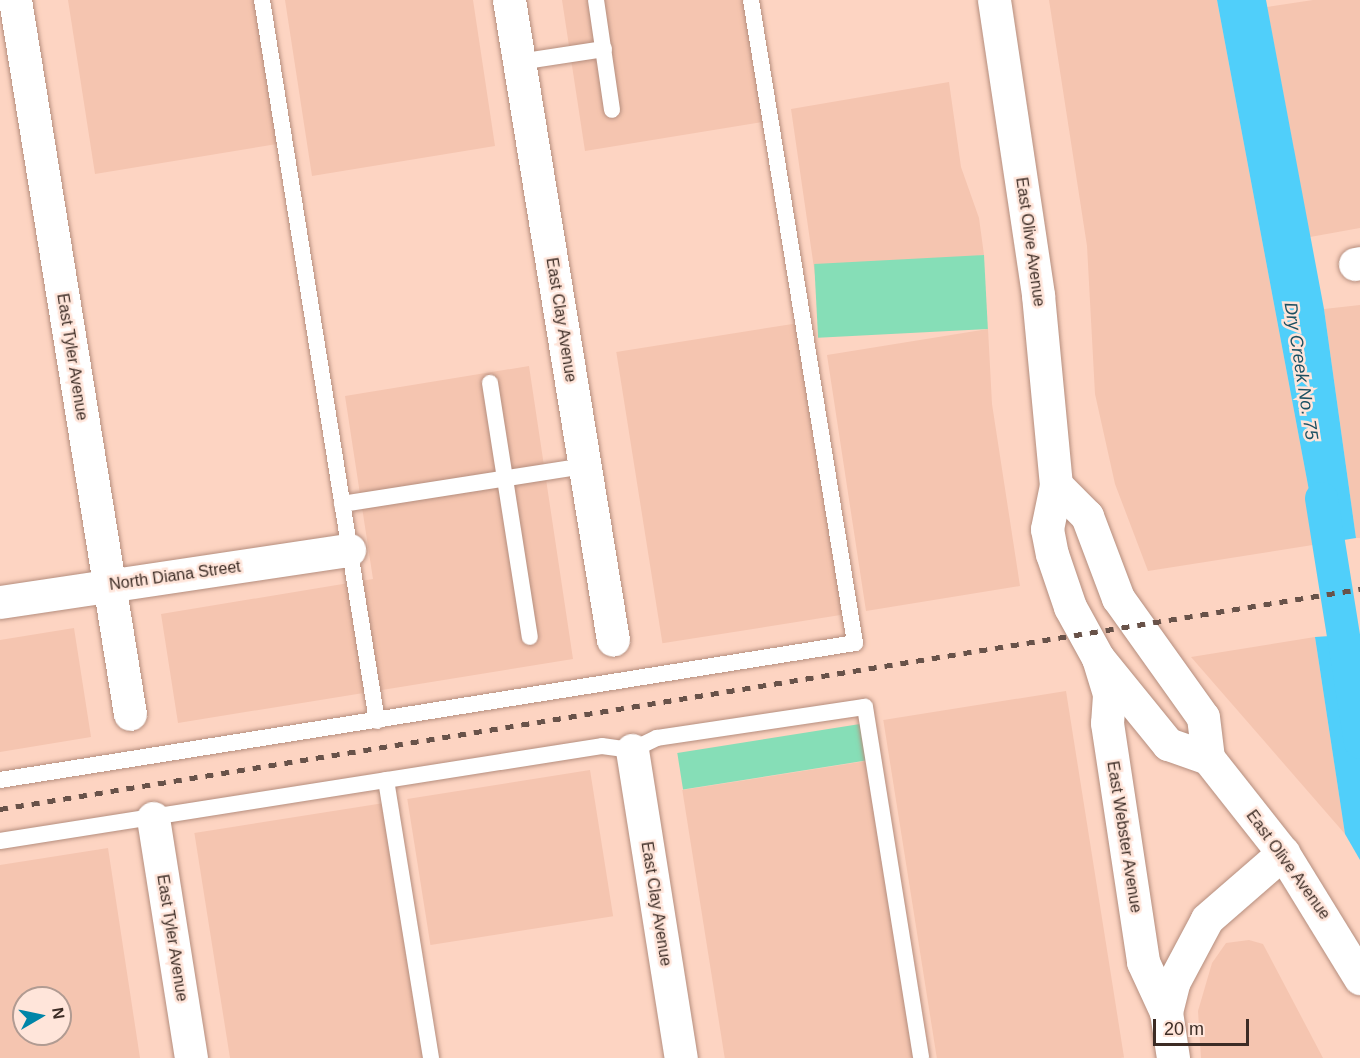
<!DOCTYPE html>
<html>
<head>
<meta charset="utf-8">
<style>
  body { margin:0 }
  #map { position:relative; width:1360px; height:1058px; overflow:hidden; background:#fdd4c2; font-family:Arial,sans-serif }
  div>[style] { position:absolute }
  .built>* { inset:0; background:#f5c5b0; transform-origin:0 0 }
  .green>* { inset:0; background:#86deb7; transform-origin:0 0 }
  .water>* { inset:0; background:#50cffa }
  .canal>* { height:33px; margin:-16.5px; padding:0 16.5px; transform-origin:16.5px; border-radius:16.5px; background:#50cffa }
  .roads { filter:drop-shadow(0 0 2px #b58e7e) drop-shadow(0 0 2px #b58e7e) }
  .service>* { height:16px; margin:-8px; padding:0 8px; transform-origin:8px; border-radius:8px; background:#fff }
  .minor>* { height:33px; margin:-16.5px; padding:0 16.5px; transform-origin:16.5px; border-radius:16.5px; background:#fff }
  .secondary>* { height:33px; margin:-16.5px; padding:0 16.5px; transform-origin:16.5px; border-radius:16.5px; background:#fff }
  .rail>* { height:4.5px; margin-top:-2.25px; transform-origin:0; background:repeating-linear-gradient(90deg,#685249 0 8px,transparent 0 16px) }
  span { translate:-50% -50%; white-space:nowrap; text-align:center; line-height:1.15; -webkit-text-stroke:5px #ffe5da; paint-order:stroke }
  .street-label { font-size:16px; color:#3c2c25 }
  .water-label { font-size:18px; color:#1c5163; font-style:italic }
  .north { position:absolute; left:12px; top:986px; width:60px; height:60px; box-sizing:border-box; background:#ffe5da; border:2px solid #b19b92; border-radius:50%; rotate:81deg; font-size:16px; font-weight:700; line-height:24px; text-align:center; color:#3c2c25 }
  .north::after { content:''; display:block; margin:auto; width:21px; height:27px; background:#0085a8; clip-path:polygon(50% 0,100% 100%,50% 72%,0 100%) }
  .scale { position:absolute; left:1153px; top:1019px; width:96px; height:27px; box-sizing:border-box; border:3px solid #3c2c25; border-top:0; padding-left:8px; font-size:18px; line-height:21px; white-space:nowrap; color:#3c2c25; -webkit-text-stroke:4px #ffe5da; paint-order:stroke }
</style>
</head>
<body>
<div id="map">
  <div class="built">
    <i style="clip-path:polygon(68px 0,261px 0,283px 143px,95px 174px)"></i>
    <i style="clip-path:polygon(285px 0,473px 0,495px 146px,312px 176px)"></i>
    <i style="clip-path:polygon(562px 0,749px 0,768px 121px,585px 151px)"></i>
    <i style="clip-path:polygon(1049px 0,1217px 0,1319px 544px,1148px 571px,1115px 484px,1095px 394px,1087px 246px)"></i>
    <i style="clip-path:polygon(1313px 0,1360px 0,1360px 228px,1310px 237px,1267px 7px)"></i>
    <i style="clip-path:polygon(949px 82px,961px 167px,979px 218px,984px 255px,816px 282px,791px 109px)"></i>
    <i style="clip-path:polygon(1360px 305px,1360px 538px,1356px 538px,1324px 309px)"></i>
    <i style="left:799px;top:323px;width:295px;height:185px;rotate:81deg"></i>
    <i style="clip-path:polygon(988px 329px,992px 404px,1020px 586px,866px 611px,827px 355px)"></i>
    <i style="clip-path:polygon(529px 366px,573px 659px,178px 723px,161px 614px,373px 579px,345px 396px)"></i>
    <i style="clip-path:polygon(74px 628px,91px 737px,0 752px,0 640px)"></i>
    <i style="clip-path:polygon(1315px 637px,1345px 834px,1191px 657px)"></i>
    <i style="left:1066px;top:691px;width:371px;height:185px;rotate:81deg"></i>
    <i style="left:866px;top:761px;width:300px;height:186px;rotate:81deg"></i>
    <i style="left:590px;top:770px;width:148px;height:185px;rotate:81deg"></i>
    <i style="left:384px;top:803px;width:258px;height:192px;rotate:81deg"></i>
    <i style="clip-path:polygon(evenodd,108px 848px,140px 1058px,0 1058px,0 865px,108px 848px,24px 998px,60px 998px,60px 1034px,24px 1034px,24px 998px)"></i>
    <i style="clip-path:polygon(1249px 940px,1263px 944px,1323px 1058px,1201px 1058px,1198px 1011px,1212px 963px,1226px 943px)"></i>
  </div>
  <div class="green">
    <i style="left:984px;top:255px;width:74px;height:170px;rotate:87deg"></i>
    <i style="left:860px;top:724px;width:37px;height:185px;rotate:81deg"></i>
  </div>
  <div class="water">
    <i style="clip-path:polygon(1217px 0,1266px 0,1324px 309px,1356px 538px,1319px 544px)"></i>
    <i style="clip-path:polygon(1360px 634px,1360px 860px,1345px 834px,1315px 637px)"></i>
  </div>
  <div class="canal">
    <i style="left:1321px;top:498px;width:247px;rotate:80.9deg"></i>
  </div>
  <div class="roads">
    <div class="service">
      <i style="left:262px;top:0;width:730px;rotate:80.94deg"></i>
      <i style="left:596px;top:0;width:111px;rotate:81.7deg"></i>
      <i style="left:519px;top:62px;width:86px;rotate:-8.7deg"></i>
      <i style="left:490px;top:383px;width:257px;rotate:81.1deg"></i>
      <i style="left:342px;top:504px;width:246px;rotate:-8.9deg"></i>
      <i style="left:0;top:780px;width:866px;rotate:-9.1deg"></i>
      <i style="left:855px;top:643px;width:651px;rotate:-99.19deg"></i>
      <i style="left:386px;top:780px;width:282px;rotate:80.8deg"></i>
      <i style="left:0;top:841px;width:609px;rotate:-8.97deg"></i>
      <i style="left:602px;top:746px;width:30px;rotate:8deg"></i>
      <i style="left:632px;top:750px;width:28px;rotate:-26deg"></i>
      <i style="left:657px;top:738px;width:210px;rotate:-8.5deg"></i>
      <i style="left:865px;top:707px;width:355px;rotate:80.9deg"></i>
    </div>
    <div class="minor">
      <i style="left:15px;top:0;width:723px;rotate:80.85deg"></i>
      <i style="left:509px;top:0;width:648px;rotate:80.77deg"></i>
      <i style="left:1355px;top:264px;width:5px;rotate:-11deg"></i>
      <i style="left:0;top:602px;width:353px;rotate:-8.5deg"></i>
      <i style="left:1098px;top:658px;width:39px;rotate:73deg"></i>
      <i style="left:1109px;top:695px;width:28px;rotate:94deg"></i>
      <i style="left:1107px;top:723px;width:242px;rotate:81.4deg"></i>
      <i style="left:1143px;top:962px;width:55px;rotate:65.3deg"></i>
      <i style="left:1166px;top:1012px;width:47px;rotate:81.3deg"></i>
      <i style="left:632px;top:750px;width:312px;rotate:81deg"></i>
      <i style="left:153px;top:818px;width:243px;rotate:81deg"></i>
      <i style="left:1166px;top:1012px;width:30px;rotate:-76deg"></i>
      <i style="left:1173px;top:983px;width:72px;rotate:-62deg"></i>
      <i style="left:1207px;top:919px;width:101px;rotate:-41deg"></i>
    </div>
    <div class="secondary">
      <i style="left:994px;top:0;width:298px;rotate:81.5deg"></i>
      <i style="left:1038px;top:295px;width:191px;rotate:84.6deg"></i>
      <i style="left:1056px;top:485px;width:45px;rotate:101.6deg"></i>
      <i style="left:1047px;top:529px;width:25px;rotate:79deg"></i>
      <i style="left:1052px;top:554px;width:56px;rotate:71.2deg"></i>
      <i style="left:1070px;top:607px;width:58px;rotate:61.2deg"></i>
      <i style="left:1098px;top:658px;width:111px;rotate:50.9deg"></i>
      <i style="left:1168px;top:744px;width:42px;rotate:19.3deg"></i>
      <i style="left:1056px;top:485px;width:44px;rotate:45deg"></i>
      <i style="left:1087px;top:516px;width:88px;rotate:69.3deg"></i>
      <i style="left:1118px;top:598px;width:146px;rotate:54.5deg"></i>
      <i style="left:1203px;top:717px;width:41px;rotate:83deg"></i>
      <i style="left:1208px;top:758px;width:121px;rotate:51.7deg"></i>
      <i style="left:1283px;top:853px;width:147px;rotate:58.4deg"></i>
    </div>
  </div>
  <div class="rail">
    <i style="left:0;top:809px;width:1378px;rotate:-9.19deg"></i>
  </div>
  <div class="street-label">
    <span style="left:1030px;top:242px;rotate:82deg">East Olive Avenue</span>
    <span style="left:561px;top:320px;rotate:81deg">East Clay Avenue</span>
    <span style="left:72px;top:357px;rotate:81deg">East Tyler Avenue</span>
    <span style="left:175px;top:576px;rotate:-8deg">North Diana Street</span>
    <span style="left:1124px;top:837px;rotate:81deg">East Webster Avenue</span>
    <span style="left:1288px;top:865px;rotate:54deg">East Olive Avenue</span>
    <span style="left:656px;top:904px;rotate:81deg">East Clay Avenue</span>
    <span style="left:172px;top:938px;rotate:81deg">East Tyler Avenue</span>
  </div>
  <div class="water-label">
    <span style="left:1301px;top:371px;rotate:81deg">Dry Creek No. 75</span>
  </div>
  <div class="north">N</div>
  <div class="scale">20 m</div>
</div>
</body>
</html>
